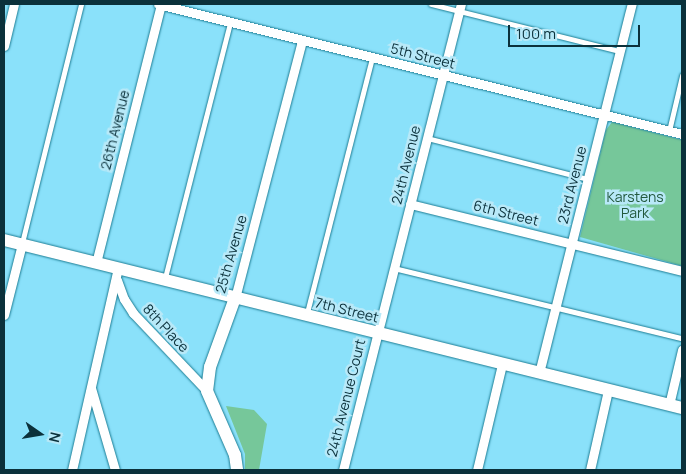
<!DOCTYPE html>
<html>
<head>
<meta charset="utf-8">
<style>
  body { margin:0 }
  #map { position:relative; width:686px; height:474px; overflow:hidden; background:#8ae1fa; font-family:Manrope,sans-serif }
  div>[style] { position:absolute }
  .green>* { inset:0; background:#76c79a }
  .roads { filter:drop-shadow(0 0 1px #1d7d94) drop-shadow(0 0 1px #1d7d94) }
  .lane>* { height:4.5px; margin:-2.25px; padding:0 2.25px; transform-origin:2.25px; border-radius:2.25px; background:#fff }
  .street>* { height:9px; margin:-4.5px; padding:0 4.5px; transform-origin:4.5px; border-radius:4.5px; background:#fff }
  .secondary>* { height:12px; margin:-6px; padding:0 6px; transform-origin:6px; border-radius:6px; background:#fff }
  span { translate:-50% -50%; white-space:nowrap; text-align:center; line-height:1.15; -webkit-text-stroke:5px #b8e9f8; paint-order:stroke }
  .street-label { font-size:14px; color:#0b313b }
  .park-label { font-size:14px; color:#23593e }
  .frame { position:absolute; inset:0; border:5px solid #0b313b; pointer-events:none }
  .north { position:absolute; left:15px; top:409px; width:50px; height:50px; -webkit-text-stroke:4px #b8e9f8; paint-order:stroke; rotate:103deg; font-size:14px; font-weight:700; line-height:20px; text-align:center; color:#0b313b }
  .north::after { content:''; display:block; margin:auto; width:18px; height:22px; background:#0b313b; clip-path:polygon(50% 0,100% 100%,50% 72%,0 100%) }
  .scale { position:absolute; left:508px; top:25px; width:132px; height:22px; box-sizing:border-box; border:2px solid #0b313b; border-top:0; padding-left:6px; font-size:15px; line-height:18px; white-space:nowrap; color:#0b313b; -webkit-text-stroke:4px #b8e9f8; paint-order:stroke }
</style>
</head>
<body>
<div id="map">
  <div class="green">
    <i style="clip-path:polygon(612px 122px,682px 140px,682px 266px,580px 237px,606px 130px)"></i>
    <i style="clip-path:polygon(226px 406px,254px 410px,267px 424px,259px 470px,245px 470px,245px 454px)"></i>
  </div>
  <div class="roads">
    <div class="lane">
      <i style="left:431px;top:4px;width:195px;rotate:14deg"></i>
      <i style="left:669px;top:131px;width:57px;rotate:-76.7deg"></i>
      <i style="left:427px;top:138px;width:166px;rotate:14.3deg"></i>
      <i style="left:22px;top:243px;width:246px;rotate:-76.1deg"></i>
      <i style="left:394px;top:268px;width:296px;rotate:13.7deg"></i>
      <i style="left:165px;top:278px;width:263px;rotate:-75.7deg"></i>
      <i style="left:307px;top:313px;width:263px;rotate:-75.7deg"></i>
    </div>
    <div class="street">
      <i style="left:158px;top:4px;width:540px;rotate:13.93deg"></i>
      <i style="left:4px;top:46px;width:43px;rotate:-76.6deg"></i>
      <i style="left:410px;top:204px;width:280px;rotate:13.8deg"></i>
      <i style="left:96px;top:263px;width:266px;rotate:-75.9deg"></i>
      <i style="left:117px;top:280px;width:20px;rotate:70deg"></i>
      <i style="left:124px;top:299px;width:17px;rotate:57deg"></i>
      <i style="left:133px;top:313px;width:108px;rotate:46.5deg"></i>
      <i style="left:235px;top:298px;width:266px;rotate:-75.4deg"></i>
      <i style="left:4px;top:315px;width:73px;rotate:-75.8deg"></i>
      <i style="left:539px;top:373px;width:381px;rotate:-75.9deg"></i>
      <i style="left:91px;top:388px;width:85px;rotate:73.7deg"></i>
      <i style="left:669px;top:405px;width:57px;rotate:-76.7deg"></i>
      <i style="left:72px;top:470px;width:207px;rotate:-77.2deg"></i>
      <i style="left:343px;top:470px;width:481px;rotate:-75.8deg"></i>
      <i style="left:477px;top:470px;width:109px;rotate:-76.7deg"></i>
      <i style="left:590px;top:470px;width:82px;rotate:-77.3deg"></i>
    </div>
    <div class="secondary">
      <i style="left:4px;top:240px;width:699px;rotate:13.92deg"></i>
      <i style="left:235px;top:298px;width:73px;rotate:109.9deg"></i>
      <i style="left:210px;top:367px;width:24px;rotate:97deg"></i>
      <i style="left:207px;top:391px;width:70px;rotate:66.4deg"></i>
      <i style="left:235px;top:455px;width:15px;rotate:82deg"></i>
    </div>
  </div>
  <div class="street-label">
    <span style="left:423px;top:56px;rotate:14deg">5th Street</span>
    <span style="left:115px;top:130px;rotate:-76deg">26th Avenue</span>
    <span style="left:406px;top:165px;rotate:-76deg">24th Avenue</span>
    <span style="left:572px;top:185px;rotate:-76deg">23rd Avenue</span>
    <span style="left:506px;top:213px;rotate:14deg">6th Street</span>
    <span style="left:231px;top:254px;rotate:-74deg">25th Avenue</span>
    <span style="left:347px;top:310px;rotate:14deg">7th Street</span>
    <span style="left:166px;top:328px;rotate:47deg">8th Place</span>
    <span style="left:346px;top:398px;rotate:-76deg">24th Avenue Court</span>
  </div>
  <div class="park-label">
    <span style="left:635px;top:205px">Karstens<br>Park</span>
  </div>
  <div class="frame"></div>
  <div class="north">N</div>
  <div class="scale">100 m</div>
</div>
</body>
</html>
